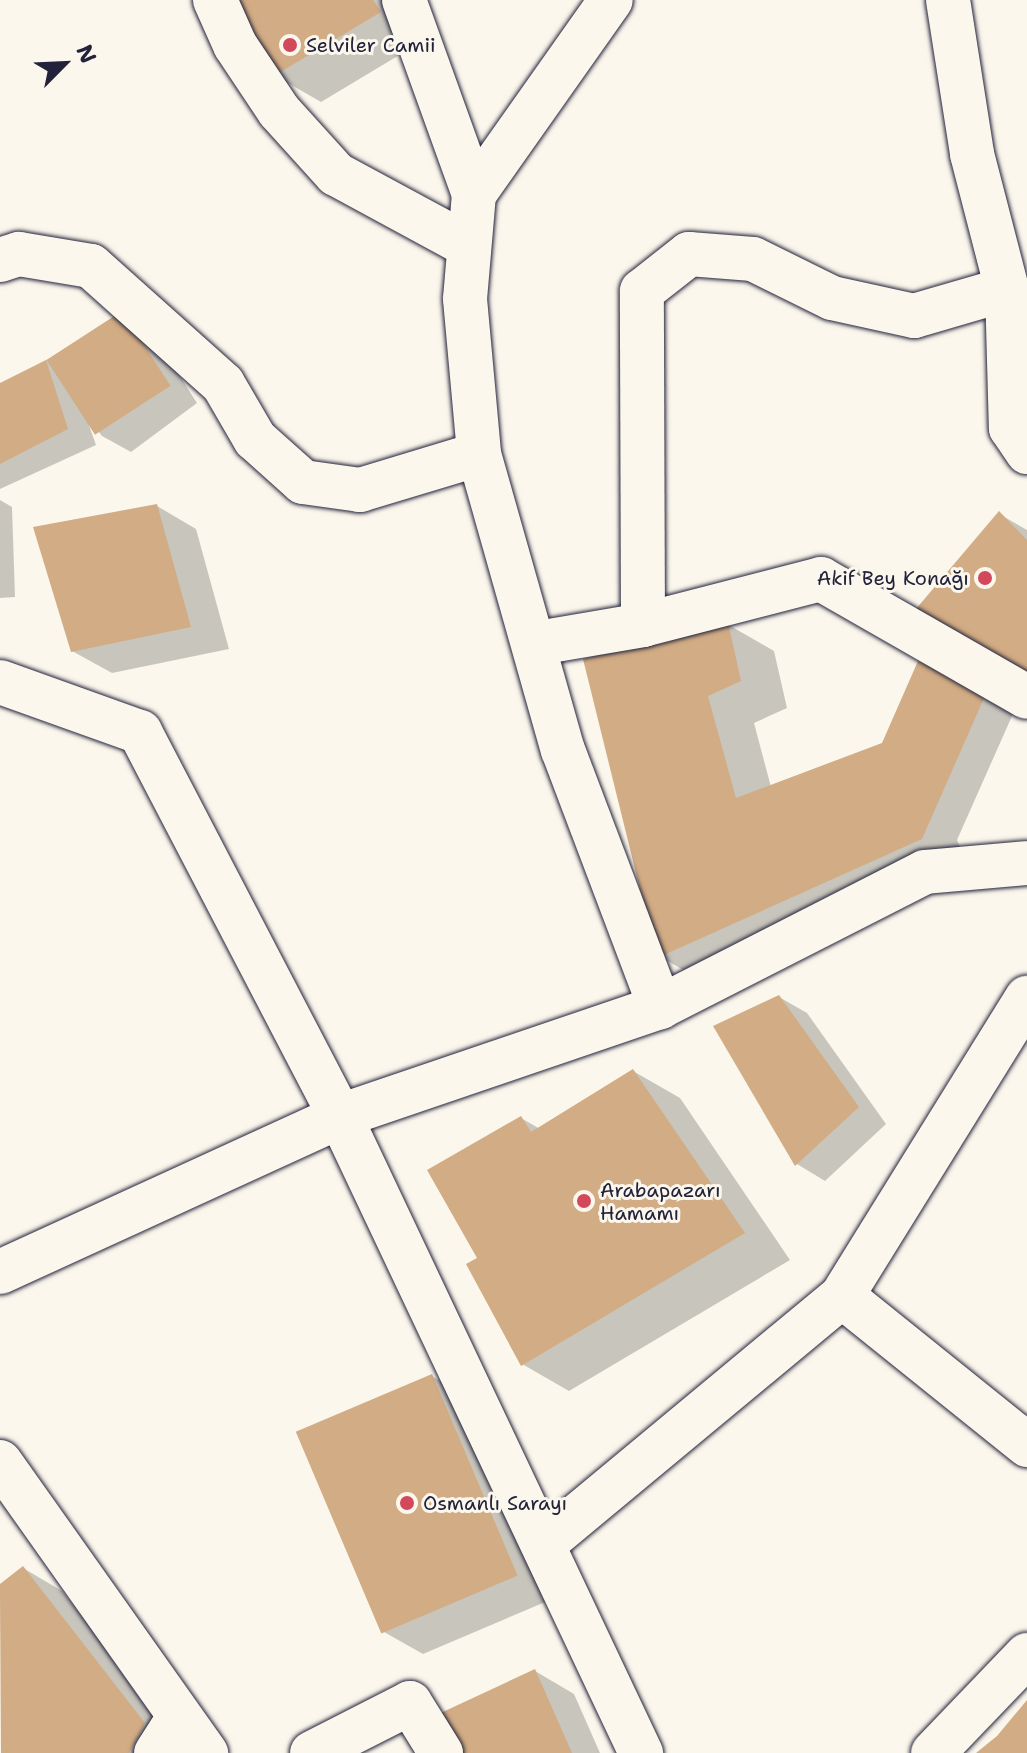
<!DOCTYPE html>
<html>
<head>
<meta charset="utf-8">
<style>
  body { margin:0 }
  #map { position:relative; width:1027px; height:1753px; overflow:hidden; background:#fbf7ec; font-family:"Shantell Sans",sans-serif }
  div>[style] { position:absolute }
  .shadow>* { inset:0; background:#0003 }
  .building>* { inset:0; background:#d2ac84; transform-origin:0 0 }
  .roads { filter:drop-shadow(0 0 2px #22223b) drop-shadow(0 0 2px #22223b) }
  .street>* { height:44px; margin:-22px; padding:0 22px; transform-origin:22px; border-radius:22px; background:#fbf7ec }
  .secondary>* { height:44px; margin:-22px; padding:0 22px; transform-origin:22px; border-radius:22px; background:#fbf7ec }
  .dots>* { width:22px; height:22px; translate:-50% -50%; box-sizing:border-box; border:4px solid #fbf7ec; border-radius:50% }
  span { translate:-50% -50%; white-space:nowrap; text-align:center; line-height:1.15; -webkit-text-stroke:6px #fbf7ec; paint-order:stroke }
  .poi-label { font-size:20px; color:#22223b }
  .left { translate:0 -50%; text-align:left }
  .right { translate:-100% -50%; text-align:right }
  .north { position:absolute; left:24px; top:24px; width:80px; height:80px; -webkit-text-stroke:6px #fbf7ec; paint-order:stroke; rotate:66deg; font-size:22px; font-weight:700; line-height:32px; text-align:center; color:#22223b }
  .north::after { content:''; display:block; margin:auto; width:28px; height:36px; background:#22223b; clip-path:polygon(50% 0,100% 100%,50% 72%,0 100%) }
</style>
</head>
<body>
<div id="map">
  <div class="shadow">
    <i style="clip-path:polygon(229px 0,425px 0,426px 39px,321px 102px,274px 75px)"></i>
    <i style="clip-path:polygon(122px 313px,150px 330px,197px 403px,131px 452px,102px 436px,85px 414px,96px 445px,0 489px,0 389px)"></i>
    <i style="clip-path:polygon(0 500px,12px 507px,15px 597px,0 598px)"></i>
    <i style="clip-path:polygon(157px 506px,196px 529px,229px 649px,112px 673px,72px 651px)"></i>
    <i style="clip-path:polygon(999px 514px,1027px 530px,1027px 680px)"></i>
    <i style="clip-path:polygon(727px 624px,774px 651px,787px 708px,754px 723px,771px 787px,884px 744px,919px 663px,1016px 707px,957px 840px,968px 866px,706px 983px,659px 956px,585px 660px)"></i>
    <i style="clip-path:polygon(779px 997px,807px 1013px,886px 1124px,825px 1181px,797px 1164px,716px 1027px)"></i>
    <i style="clip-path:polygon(633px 1071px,680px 1098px,790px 1260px,569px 1391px,522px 1364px,480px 1258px,521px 1118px,540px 1129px)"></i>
    <i style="clip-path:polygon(432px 1376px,471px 1399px,557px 1597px,423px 1654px,384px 1632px)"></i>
    <i style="clip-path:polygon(23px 1568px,62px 1591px,184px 1747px,180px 1753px,3px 1753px,0 1587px)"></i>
    <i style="clip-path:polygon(535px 1671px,574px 1694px,600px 1753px,457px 1753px)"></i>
  </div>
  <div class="building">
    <i style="clip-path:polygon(227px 0,373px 0,381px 12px,272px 77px)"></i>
    <i style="left:122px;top:311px;width:89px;height:90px;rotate:57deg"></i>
    <i style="clip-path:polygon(46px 360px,68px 429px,0 464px,0 383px)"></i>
    <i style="clip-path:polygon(157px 504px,191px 627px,71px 652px,33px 527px)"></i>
    <i style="clip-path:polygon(999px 511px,1027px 540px,1027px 675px,910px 616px)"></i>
    <i style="clip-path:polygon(728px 622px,741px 681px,708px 696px,736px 798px,882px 743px,918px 661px,988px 689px,922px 839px,657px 958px,583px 659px)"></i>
    <i style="clip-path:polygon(779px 995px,859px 1107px,795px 1166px,713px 1026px)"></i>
    <i style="clip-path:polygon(633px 1069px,745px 1233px,521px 1366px,466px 1264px,477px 1258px,427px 1170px,521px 1116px,531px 1132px)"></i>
    <i style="left:432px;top:1374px;width:219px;height:148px;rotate:67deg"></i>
    <i style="clip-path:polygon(23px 1566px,145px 1723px,129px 1753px,1px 1753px,0 1584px)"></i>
    <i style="clip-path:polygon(535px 1669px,572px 1753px,455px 1753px,432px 1717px)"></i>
    <i style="clip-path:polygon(1027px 1700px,1027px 1753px,976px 1753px,997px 1736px)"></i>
  </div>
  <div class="roads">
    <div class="street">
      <i style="left:215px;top:0;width:49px;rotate:66deg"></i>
      <i style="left:235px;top:45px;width:79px;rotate:56.3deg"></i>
      <i style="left:279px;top:111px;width:85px;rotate:47.9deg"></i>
      <i style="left:336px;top:174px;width:151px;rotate:28.4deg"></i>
      <i style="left:404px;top:0;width:206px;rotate:70.2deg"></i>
      <i style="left:474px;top:194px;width:105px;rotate:94.9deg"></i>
      <i style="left:465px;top:299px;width:156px;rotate:84.8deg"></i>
      <i style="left:479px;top:454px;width:308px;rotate:74.2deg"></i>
      <i style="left:563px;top:750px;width:275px;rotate:69.3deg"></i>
      <i style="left:948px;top:0;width:156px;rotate:81.1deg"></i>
      <i style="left:972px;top:154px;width:139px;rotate:75.5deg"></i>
      <i style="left:1007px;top:289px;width:139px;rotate:88.4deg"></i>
      <i style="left:1011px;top:428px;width:29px;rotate:56deg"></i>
      <i style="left:474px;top:194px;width:237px;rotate:-54.8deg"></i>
      <i style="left:0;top:260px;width:20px;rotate:-18deg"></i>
      <i style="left:19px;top:254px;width:73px;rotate:9.5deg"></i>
      <i style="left:91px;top:266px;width:177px;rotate:41.8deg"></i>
      <i style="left:223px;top:384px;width:64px;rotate:59.8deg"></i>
      <i style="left:255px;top:439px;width:64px;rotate:41.9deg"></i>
      <i style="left:303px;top:482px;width:58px;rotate:8deg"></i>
      <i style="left:360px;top:490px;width:124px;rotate:-16.8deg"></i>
      <i style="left:643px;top:625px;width:334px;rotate:-90.2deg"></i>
      <i style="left:642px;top:291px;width:60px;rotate:-38.2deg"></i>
      <i style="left:689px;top:254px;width:64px;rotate:4.5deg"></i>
      <i style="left:753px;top:259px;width:88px;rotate:26.3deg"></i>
      <i style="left:832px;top:298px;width:84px;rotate:12.4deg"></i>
      <i style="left:914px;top:316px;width:97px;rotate:-16.2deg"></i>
      <i style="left:538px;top:643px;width:107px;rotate:-9.7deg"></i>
      <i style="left:643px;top:625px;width:184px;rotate:-14.5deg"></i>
      <i style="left:821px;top:579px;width:237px;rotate:29.8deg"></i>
      <i style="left:0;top:682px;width:149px;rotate:19.7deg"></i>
      <i style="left:140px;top:732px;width:433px;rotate:62.5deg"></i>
      <i style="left:340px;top:1116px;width:705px;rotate:64.71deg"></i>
      <i style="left:0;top:1272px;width:374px;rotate:-24.6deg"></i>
      <i style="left:842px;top:1296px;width:238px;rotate:38.8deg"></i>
      <i style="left:0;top:1462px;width:357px;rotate:54.7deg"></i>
      <i style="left:547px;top:1541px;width:383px;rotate:-39.7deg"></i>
      <i style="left:842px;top:1296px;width:351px;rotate:-58.2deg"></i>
      <i style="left:156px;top:1753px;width:43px;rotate:-57.4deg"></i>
      <i style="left:312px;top:1753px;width:110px;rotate:-27deg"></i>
      <i style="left:410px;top:1703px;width:59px;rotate:58.2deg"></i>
      <i style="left:933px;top:1753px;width:136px;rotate:-46.2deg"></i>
    </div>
    <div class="secondary">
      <i style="left:340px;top:1116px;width:338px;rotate:-18.8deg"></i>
      <i style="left:660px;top:1007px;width:297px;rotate:-27deg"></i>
      <i style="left:925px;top:872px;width:102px;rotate:-5deg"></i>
    </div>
  </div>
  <div class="dots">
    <i style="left:290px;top:45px;background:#d1495b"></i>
    <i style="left:985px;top:578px;background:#d1495b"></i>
    <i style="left:584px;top:1201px;background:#d1495b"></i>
    <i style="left:407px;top:1503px;background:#d1495b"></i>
  </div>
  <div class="poi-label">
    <span class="left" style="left:306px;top:45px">Selviler Camii</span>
    <span class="right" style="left:969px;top:578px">Akif Bey Konağı</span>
    <span class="left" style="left:600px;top:1202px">Arabapazarı<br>Hamamı</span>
    <span class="left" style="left:423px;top:1503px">Osmanlı Sarayı</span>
  </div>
  <div class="north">N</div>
</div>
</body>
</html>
